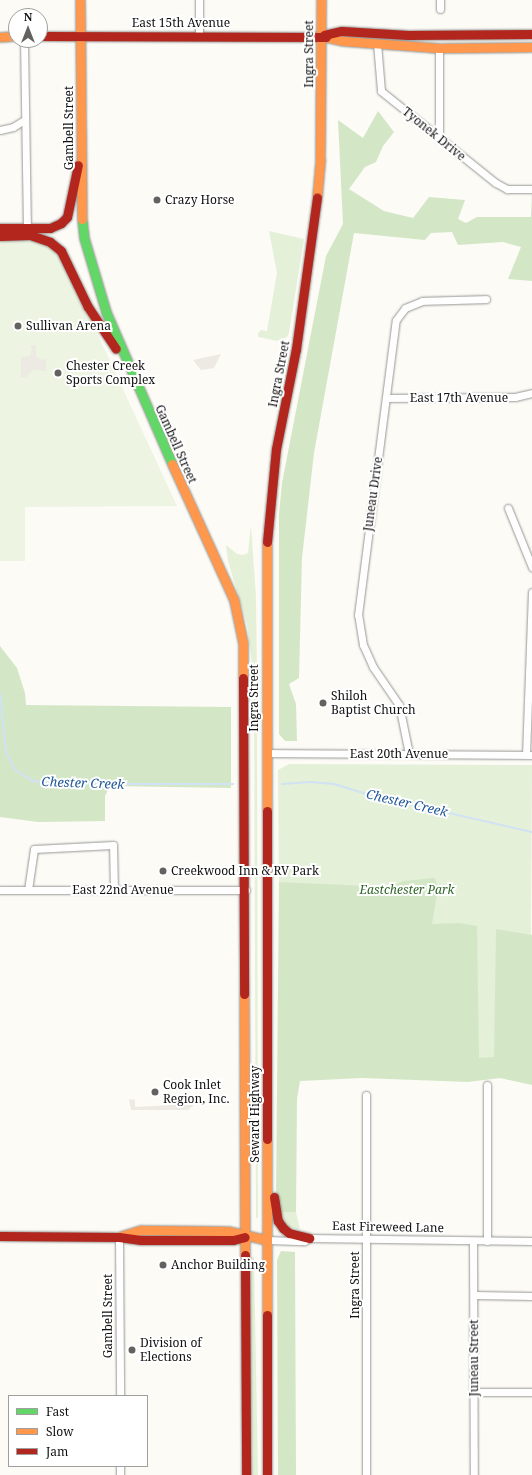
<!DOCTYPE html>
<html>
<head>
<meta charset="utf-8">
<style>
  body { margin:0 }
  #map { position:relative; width:532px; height:1475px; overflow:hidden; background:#fcfbf6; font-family:"Noto Serif",serif }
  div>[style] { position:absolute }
  .green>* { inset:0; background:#e4f0d8 }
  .forest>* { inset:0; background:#d3e7c7 }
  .pitch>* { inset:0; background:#edf4e2 }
  .plaza>* { inset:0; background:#eceae2 }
  .stream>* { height:2px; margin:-1px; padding:0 1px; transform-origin:1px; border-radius:1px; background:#d0e2f3 }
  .roads { filter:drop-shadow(0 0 1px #969694) drop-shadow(0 0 1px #969694) }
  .street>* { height:7px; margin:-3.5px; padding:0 3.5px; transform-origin:3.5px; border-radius:3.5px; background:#fffefe }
  .fast>* { height:9px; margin:-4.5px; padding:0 4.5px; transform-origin:4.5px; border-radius:4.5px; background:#63d668 }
  .slow>* { height:9px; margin:-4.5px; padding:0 4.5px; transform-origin:4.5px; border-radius:4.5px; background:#ff974d }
  .jam>* { height:9px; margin:-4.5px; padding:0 4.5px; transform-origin:4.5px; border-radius:4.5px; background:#b3261e }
  .dots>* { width:11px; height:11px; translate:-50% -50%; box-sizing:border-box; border:2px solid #fff; border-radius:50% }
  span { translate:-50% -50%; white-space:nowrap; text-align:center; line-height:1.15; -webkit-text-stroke:4px #fff; paint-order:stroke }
  .street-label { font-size:12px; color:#101010 }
  .poi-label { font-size:12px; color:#101010 }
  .left { translate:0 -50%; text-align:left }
  .park-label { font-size:12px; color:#2b6425; font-style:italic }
  .water-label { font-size:13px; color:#225899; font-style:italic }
  .legend { position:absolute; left:8px; top:1395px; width:140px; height:72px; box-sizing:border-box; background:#fff; border:1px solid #9f9f9f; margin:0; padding:5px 7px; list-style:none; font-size:12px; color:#101010 }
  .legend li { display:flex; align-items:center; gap:8px; height:20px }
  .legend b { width:20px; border:1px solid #9f9f9f }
  .north { position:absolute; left:8px; top:8px; width:40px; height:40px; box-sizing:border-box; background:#fff; border:1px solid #9f9f9f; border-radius:50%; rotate:0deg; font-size:11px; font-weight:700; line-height:16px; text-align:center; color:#101010 }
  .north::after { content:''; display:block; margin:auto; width:14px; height:18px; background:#636260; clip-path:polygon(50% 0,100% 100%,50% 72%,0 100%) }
</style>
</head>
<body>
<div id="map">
  <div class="green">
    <i style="clip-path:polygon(269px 231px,304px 239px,289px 333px,287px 337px,278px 341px,258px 337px,258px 333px,261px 330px,267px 331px,277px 273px)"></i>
    <i style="clip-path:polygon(251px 525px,256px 597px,257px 681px,258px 1217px,256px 1219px,254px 680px,247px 624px,228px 561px,226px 545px,237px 554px,243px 555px,248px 553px)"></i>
    <i style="clip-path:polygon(289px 764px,532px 765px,530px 1068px,287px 1063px,281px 882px,279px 882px,278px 770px)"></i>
    <i style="clip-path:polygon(281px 1212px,296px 1212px,300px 1230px,285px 1226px)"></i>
    <i style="clip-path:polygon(251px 1257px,254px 1257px,258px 1475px,251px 1475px)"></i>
  </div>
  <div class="forest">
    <i style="clip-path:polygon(378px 111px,394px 132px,383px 146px,376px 162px,365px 167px,349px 189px,384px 211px,413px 218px,429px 197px,465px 200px,458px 219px,466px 223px,477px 217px,531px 217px,532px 192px,532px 281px,508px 279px,521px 247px,503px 242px,458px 245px,452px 232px,431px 233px,425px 240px,354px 233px,314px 453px,302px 558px,299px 678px,289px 684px,296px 704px,297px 741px,285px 741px,279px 734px,279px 514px,282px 483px,326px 256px,343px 224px,338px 120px,363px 138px)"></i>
    <i style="clip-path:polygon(0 646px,17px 668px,25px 693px,26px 705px,231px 707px,231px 788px,110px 786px,105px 796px,105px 821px,38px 822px,0 817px)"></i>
    <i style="clip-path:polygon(435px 878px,438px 889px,432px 924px,460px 923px,477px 926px,479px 1058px,494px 1057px,496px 929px,532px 935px,532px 1085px,500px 1078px,468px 1082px,362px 1078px,300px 1081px,297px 1099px,296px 1212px,281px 1212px,276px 1196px,279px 882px,390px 887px,403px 881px)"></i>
    <i style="clip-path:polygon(281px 1251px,295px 1252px,296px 1475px,278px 1475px,277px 1260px)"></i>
  </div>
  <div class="pitch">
    <i style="clip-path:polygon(0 239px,54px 240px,177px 506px,25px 507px,25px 561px,0 561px)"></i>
  </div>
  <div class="plaza">
    <i style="clip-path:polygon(30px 345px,36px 345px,36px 356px,41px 360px,46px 359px,46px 371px,33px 370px,26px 377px,21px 377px,21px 357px,30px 356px,32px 350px)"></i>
    <i style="clip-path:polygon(221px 354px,214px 368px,201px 370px,193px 360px)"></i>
    <i style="clip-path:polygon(183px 1098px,196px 1098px,194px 1105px,188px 1110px,131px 1110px,129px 1099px,135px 1100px,135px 1107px,173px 1105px,173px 1102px,183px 1102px)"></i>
  </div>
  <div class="stream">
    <i style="left:0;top:693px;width:60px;rotate:84.3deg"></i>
    <i style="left:6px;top:753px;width:19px;rotate:62deg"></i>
    <i style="left:15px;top:770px;width:21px;rotate:31deg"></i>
    <i style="left:33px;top:781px;width:25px;rotate:7deg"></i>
    <i style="left:58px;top:784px;width:175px"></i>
    <i style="left:282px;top:784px;width:28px;rotate:-4deg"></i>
    <i style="left:310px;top:782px;width:24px;rotate:5deg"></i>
    <i style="left:334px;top:784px;width:34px;rotate:17deg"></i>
    <i style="left:366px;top:794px;width:170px;rotate:12.9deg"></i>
  </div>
  <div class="roads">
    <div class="street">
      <i style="left:440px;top:9px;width:9px;rotate:-90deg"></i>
      <i style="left:199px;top:35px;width:35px;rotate:-90deg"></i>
      <i style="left:24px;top:40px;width:188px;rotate:89.1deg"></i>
      <i style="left:377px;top:43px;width:48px;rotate:85.2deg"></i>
      <i style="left:381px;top:91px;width:147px;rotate:38.7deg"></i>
      <i style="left:496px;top:183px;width:13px;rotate:29deg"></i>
      <i style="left:507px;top:189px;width:25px"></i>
      <i style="left:0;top:130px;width:13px;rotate:-13deg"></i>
      <i style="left:13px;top:127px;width:13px;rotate:-32deg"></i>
      <i style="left:439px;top:138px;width:90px;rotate:-90deg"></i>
      <i style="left:386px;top:398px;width:129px;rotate:-0.4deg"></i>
      <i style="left:515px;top:397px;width:17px;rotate:-13deg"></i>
      <i style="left:508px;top:508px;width:64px;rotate:67.9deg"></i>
      <i style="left:266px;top:753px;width:266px;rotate:0.4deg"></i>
      <i style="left:409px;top:754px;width:50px;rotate:-101.5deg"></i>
      <i style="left:399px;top:705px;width:46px;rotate:-124.4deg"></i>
      <i style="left:373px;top:667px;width:24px;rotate:-114deg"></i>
      <i style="left:363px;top:645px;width:30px;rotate:-99deg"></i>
      <i style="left:358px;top:615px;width:297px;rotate:-82.7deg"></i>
      <i style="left:396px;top:320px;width:15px;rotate:-53deg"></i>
      <i style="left:405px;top:308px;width:18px;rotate:-22deg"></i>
      <i style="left:422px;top:301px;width:64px;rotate:-1.8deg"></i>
      <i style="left:526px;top:755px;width:163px;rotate:-87.9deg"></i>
      <i style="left:0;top:890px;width:246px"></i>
      <i style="left:28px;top:890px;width:41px;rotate:-81.7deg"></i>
      <i style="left:34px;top:849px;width:79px;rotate:-2.9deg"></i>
      <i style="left:113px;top:845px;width:45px;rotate:88.7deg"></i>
      <i style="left:487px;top:1085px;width:156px;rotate:90deg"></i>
      <i style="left:366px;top:1095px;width:380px;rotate:90deg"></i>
      <i style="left:119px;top:1237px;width:159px;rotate:89.6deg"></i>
      <i style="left:267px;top:1240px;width:37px;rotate:2deg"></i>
      <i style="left:304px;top:1241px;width:6px;rotate:-31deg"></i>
      <i style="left:309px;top:1238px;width:223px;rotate:0.8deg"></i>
      <i style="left:473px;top:1241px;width:234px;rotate:89.8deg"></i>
      <i style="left:475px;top:1295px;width:57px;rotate:1deg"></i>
      <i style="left:474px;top:1392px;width:58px"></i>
      <i style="left:120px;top:1466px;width:9px;rotate:90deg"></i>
    </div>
    <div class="fast">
      <i style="left:82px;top:219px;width:19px;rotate:84deg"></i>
      <i style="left:84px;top:238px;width:77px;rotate:73.4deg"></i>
      <i style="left:106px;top:312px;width:166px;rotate:66.5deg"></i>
    </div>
    <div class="slow">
      <i style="left:80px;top:0;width:219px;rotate:89.5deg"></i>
      <i style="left:0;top:37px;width:16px;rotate:-4deg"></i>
      <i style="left:326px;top:37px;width:18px;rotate:13deg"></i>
      <i style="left:344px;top:41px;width:95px;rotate:4.2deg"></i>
      <i style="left:439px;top:48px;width:93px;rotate:-0.6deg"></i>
      <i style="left:317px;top:197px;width:38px;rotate:-85deg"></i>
      <i style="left:320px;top:159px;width:159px;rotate:-89.6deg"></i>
      <i style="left:172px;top:464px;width:149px;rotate:65.5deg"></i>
      <i style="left:234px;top:600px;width:44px;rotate:78.2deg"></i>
      <i style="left:243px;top:643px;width:35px;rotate:90deg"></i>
      <i style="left:267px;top:542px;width:269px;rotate:90deg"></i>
      <i style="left:244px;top:994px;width:261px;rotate:89.8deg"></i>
      <i style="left:267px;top:1139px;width:176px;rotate:90deg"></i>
      <i style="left:121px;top:1236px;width:21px;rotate:-17deg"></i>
      <i style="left:141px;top:1230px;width:87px;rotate:0.7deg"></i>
      <i style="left:228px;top:1231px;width:40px;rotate:13deg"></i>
    </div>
    <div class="jam">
      <i style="left:324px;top:35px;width:18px;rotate:-13deg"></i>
      <i style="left:342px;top:31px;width:66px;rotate:3.5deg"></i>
      <i style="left:408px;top:35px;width:124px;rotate:-0.5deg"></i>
      <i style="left:40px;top:36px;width:286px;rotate:0.2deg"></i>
      <i style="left:0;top:228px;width:50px"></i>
      <i style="left:50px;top:228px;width:12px;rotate:-24deg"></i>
      <i style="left:61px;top:223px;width:8px;rotate:-45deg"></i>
      <i style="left:67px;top:217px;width:53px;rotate:-78.1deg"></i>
      <i style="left:0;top:236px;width:30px;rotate:-2deg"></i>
      <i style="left:30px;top:235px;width:21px;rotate:19deg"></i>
      <i style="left:50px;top:242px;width:14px;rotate:39deg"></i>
      <i style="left:61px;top:251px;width:62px;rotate:64.3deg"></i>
      <i style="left:88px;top:307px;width:50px;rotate:56.3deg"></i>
      <i style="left:267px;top:542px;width:93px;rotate:-84.5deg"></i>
      <i style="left:276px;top:449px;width:102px;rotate:-78.7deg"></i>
      <i style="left:296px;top:349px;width:153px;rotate:-82.1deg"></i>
      <i style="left:243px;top:678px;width:316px;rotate:89.8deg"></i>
      <i style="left:267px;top:811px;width:328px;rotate:90deg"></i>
      <i style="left:274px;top:1197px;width:24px;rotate:81deg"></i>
      <i style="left:278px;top:1221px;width:9px;rotate:54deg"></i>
      <i style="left:283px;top:1228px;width:8px;rotate:40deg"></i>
      <i style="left:289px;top:1233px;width:21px;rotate:14deg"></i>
      <i style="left:0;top:1236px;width:119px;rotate:0.5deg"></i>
      <i style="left:119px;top:1237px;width:22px;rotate:8deg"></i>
      <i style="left:141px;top:1240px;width:92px"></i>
      <i style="left:233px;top:1240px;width:12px;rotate:-14deg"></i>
      <i style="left:245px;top:1255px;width:220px;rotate:89.7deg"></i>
      <i style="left:267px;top:1315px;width:160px;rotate:90deg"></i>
    </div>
  </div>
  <div class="dots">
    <i style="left:157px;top:200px;background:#636260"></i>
    <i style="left:18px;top:326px;background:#636260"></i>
    <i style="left:58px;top:373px;background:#636260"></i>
    <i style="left:323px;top:703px;background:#636260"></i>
    <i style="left:163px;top:871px;background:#636260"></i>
    <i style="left:155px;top:1092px;background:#636260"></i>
    <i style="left:163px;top:1265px;background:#636260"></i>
    <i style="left:132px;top:1350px;background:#636260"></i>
  </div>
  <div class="street-label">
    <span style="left:181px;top:23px">East 15th Avenue</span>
    <span style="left:309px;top:54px;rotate:-90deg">Ingra Street</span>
    <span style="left:69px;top:128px;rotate:-90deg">Gambell Street</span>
    <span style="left:434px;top:134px;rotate:39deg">Tyonek Drive</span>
    <span style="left:279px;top:374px;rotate:-79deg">Ingra Street</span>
    <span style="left:459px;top:398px">East 17th Avenue</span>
    <span style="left:176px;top:444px;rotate:66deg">Gambell Street</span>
    <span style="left:373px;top:494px;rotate:-82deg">Juneau Drive</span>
    <span style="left:254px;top:698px;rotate:-90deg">Ingra Street</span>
    <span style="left:399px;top:754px">East 20th Avenue</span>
    <span style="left:123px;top:890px">East 22nd Avenue</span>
    <span style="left:255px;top:1114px;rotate:-90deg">Seward Highway</span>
    <span style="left:388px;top:1227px;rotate:1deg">East Fireweed Lane</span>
    <span style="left:355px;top:1285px;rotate:-90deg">Ingra Street</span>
    <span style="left:108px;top:1316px;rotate:-90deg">Gambell Street</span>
    <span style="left:474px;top:1358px;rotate:-90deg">Juneau Street</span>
  </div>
  <div class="poi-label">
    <span class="left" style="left:165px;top:200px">Crazy Horse</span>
    <span class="left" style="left:26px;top:326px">Sullivan Arena</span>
    <span class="left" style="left:66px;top:373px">Chester Creek<br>Sports Complex</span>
    <span class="left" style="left:331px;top:703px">Shiloh<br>Baptist Church</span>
    <span class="left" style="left:171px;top:871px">Creekwood Inn &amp; RV Park</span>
    <span class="left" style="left:163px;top:1092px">Cook Inlet<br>Region, Inc.</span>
    <span class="left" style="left:171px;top:1265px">Anchor Building</span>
    <span class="left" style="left:140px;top:1350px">Division of<br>Elections</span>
  </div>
  <div class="park-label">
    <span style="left:407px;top:890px">Eastchester Park</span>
  </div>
  <div class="water-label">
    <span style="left:83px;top:783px;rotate:2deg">Chester Creek</span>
    <span style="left:407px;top:803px;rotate:13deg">Chester Creek</span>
  </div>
  <ul class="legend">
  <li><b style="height:5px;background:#63d668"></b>Fast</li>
  <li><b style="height:5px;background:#ff974d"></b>Slow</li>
  <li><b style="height:5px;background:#b3261e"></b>Jam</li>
  </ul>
  <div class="north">N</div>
</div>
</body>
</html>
